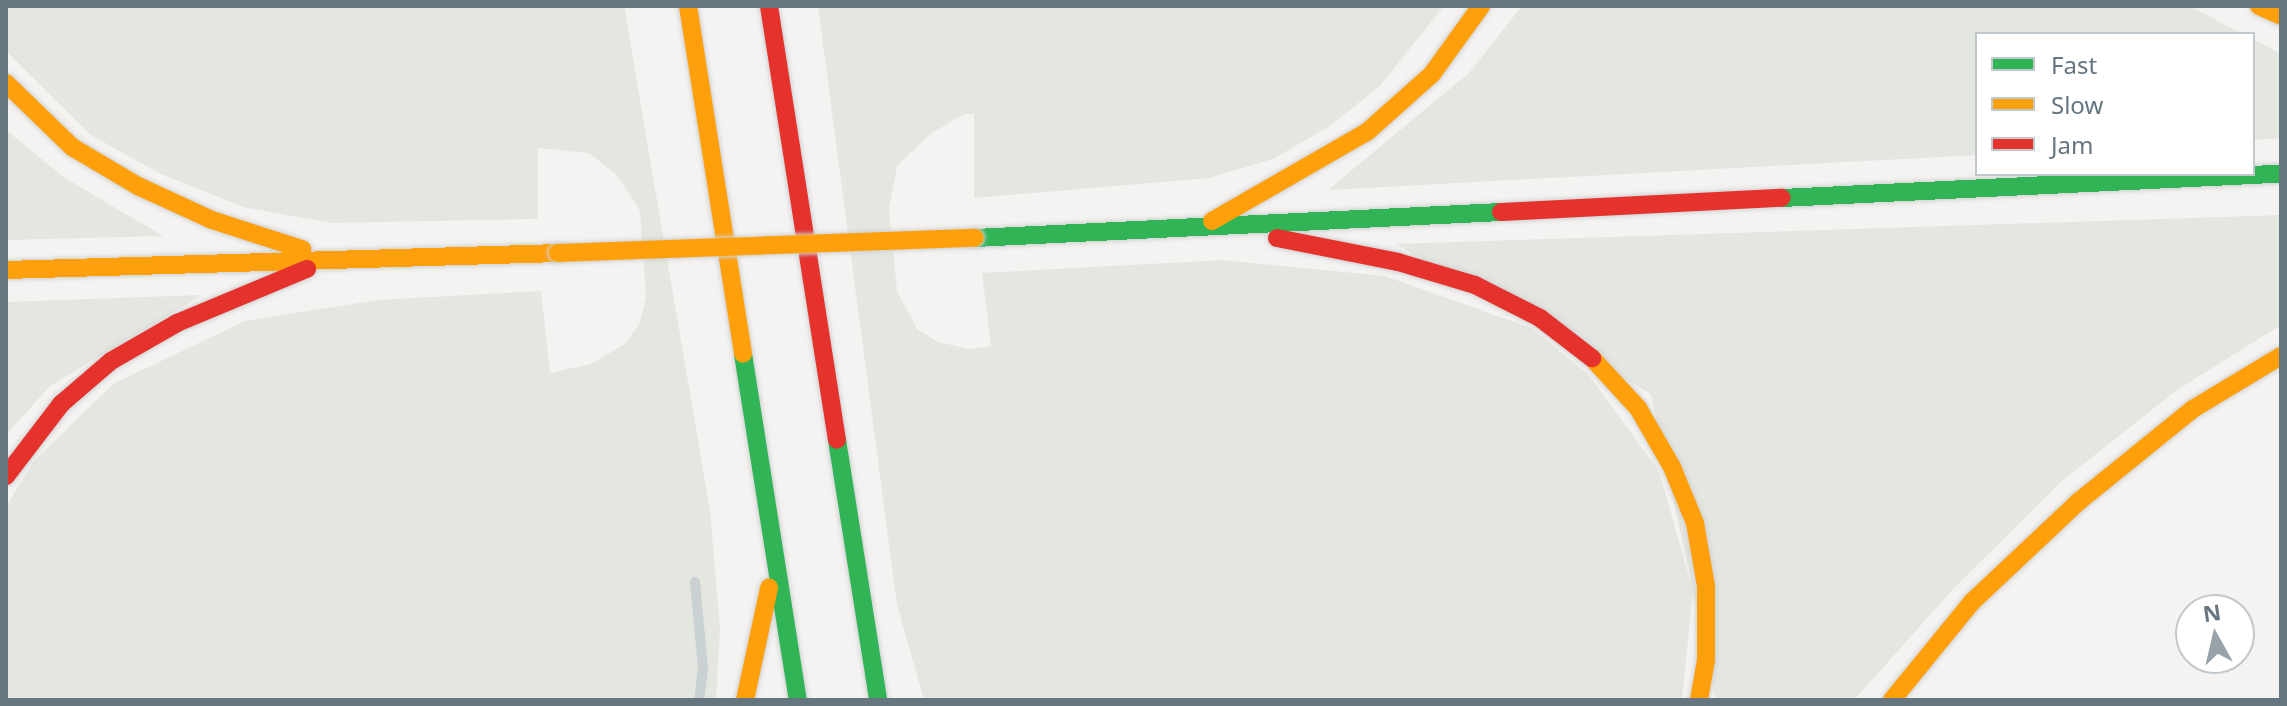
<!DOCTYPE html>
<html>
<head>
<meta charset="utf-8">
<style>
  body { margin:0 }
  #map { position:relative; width:2287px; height:706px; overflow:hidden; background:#f4f3f2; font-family:"Noto Sans",sans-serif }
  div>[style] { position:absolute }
  .green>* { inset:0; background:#e4e6e0 }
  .stream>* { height:10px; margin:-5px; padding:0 5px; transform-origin:5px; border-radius:5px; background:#c9d1d3 }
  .roads { filter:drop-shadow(0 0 2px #d0d1d1) drop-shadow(0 0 2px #d0d1d1) }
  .fast>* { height:18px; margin:-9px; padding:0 9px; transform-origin:9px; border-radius:9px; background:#30b455 }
  .slow>* { height:18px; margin:-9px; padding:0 9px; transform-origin:9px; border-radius:9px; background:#ff9f0a }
  .jam>* { height:18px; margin:-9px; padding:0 9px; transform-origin:9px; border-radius:9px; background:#e5322d }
  .bridges { filter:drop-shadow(0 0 2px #d0d1d1) drop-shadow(0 0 2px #d0d1d1) }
  .slow-bridge>* { height:18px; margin:-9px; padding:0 9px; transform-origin:9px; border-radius:9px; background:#ff9f0a }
  span { translate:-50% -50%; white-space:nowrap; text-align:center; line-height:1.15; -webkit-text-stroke:8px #fff; paint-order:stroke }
  .frame { position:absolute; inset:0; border:8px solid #657681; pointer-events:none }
  .legend { position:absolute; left:1975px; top:32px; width:280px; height:144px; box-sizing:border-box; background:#fff; border:2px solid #c1c8cd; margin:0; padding:10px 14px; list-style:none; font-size:24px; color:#657681 }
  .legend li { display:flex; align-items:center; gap:16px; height:40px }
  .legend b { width:40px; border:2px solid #c1c8cd }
  .north { position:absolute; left:2175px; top:594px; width:80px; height:80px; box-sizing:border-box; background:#fff; border:2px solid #c1c8cd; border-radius:50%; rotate:352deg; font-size:22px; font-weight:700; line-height:32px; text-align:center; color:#657681 }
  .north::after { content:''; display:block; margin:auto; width:28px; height:36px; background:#97a2a9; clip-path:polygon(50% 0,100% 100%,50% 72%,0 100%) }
</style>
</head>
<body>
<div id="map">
  <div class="green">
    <i style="clip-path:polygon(6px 6px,624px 6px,710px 511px,720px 629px,716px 700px,6px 700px,6px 507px,33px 462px,113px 384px,245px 321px,378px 300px,541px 291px,550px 373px,591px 364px,625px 344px,640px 323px,646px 296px,640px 211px,618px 176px,589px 153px,538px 148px,538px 219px,332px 223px,243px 207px,159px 173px,91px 135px,6px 51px)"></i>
    <i style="clip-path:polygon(818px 6px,1444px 6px,1379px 87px,1328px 127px,1273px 159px,1209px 178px,974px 198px,974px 114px,964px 114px,930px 134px,897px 166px,889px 208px,897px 291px,917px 329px,938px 342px,969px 349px,991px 346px,982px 273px,1222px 260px,1385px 276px,1531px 328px,1588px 374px,1659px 471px,1693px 590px,1682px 700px,924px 700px,897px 605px)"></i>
    <i style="clip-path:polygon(1522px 6px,2189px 6px,2243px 34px,1977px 34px,1977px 155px,1328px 190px,1469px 73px)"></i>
    <i style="clip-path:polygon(2253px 39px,2281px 54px,2281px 138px,2253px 140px)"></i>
    <i style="clip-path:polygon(6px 130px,65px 178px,163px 236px,6px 240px)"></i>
    <i style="clip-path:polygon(2281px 215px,2281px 325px,2177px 390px,2062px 481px,1955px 587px,1854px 700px,1716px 700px,1651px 394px,1396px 244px)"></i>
    <i style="clip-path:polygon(202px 295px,50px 386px,6px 435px,6px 302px)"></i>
  </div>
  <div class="stream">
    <i style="left:695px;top:582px;width:86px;rotate:84.7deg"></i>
    <i style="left:703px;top:668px;width:32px;rotate:97deg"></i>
  </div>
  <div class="roads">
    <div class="fast">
      <i style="left:1782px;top:198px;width:500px;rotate:-2.8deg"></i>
      <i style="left:975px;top:238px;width:527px;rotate:-2.83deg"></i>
      <i style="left:743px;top:354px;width:350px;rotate:81deg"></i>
      <i style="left:837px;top:440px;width:263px;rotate:81deg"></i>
    </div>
    <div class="slow">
      <i style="left:688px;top:6px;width:352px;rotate:81deg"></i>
      <i style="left:2259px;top:6px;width:24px;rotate:24deg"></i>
      <i style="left:6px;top:83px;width:92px;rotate:44.1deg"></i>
      <i style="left:72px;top:147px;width:77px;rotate:30.6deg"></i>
      <i style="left:138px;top:186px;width:81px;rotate:24.7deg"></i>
      <i style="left:212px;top:220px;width:95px;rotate:17.9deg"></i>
      <i style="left:1212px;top:221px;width:179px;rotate:-29.9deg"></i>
      <i style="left:1367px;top:132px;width:87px;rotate:-41.7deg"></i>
      <i style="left:1432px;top:74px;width:84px;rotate:-54.2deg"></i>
      <i style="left:6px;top:270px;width:552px;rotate:-1.76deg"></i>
      <i style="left:1592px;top:358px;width:68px;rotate:47.4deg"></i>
      <i style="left:1638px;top:408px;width:68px;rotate:60deg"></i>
      <i style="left:1672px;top:467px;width:61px;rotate:67.7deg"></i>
      <i style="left:1695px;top:523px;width:64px;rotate:80.1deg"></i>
      <i style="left:1706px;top:586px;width:74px;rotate:90deg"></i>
      <i style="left:1706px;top:660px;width:41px;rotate:99.9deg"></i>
      <i style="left:745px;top:700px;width:115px;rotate:-77.9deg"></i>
      <i style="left:1892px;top:700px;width:127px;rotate:-50.8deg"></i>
      <i style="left:1972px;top:602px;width:146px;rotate:-43.3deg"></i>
      <i style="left:2078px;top:502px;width:148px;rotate:-39deg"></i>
      <i style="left:2193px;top:409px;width:103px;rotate:-31.1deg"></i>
    </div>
    <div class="jam">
      <i style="left:769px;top:6px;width:439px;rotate:81.1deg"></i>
      <i style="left:1501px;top:212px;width:281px;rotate:-2.9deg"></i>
      <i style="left:1277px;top:238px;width:123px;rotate:11.2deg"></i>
      <i style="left:1398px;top:262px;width:80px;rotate:16.6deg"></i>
      <i style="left:1475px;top:285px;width:73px;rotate:26.9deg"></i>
      <i style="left:1540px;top:318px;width:66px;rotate:37.6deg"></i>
      <i style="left:6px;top:476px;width:91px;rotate:-52.6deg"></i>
      <i style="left:61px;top:404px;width:66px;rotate:-40.7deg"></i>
      <i style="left:111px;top:361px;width:76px;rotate:-29.9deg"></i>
      <i style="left:177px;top:323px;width:141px;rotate:-22.6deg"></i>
    </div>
  </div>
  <div class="bridges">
    <div class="slow-bridge">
      <i style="left:558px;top:253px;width:417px;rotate:-2.1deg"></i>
    </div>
  </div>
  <div class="frame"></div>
  <ul class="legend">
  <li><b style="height:10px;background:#30b455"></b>Fast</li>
  <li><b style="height:10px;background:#ff9f0a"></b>Slow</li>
  <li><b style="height:10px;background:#e5322d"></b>Jam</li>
  </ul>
  <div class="north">N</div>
</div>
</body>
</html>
